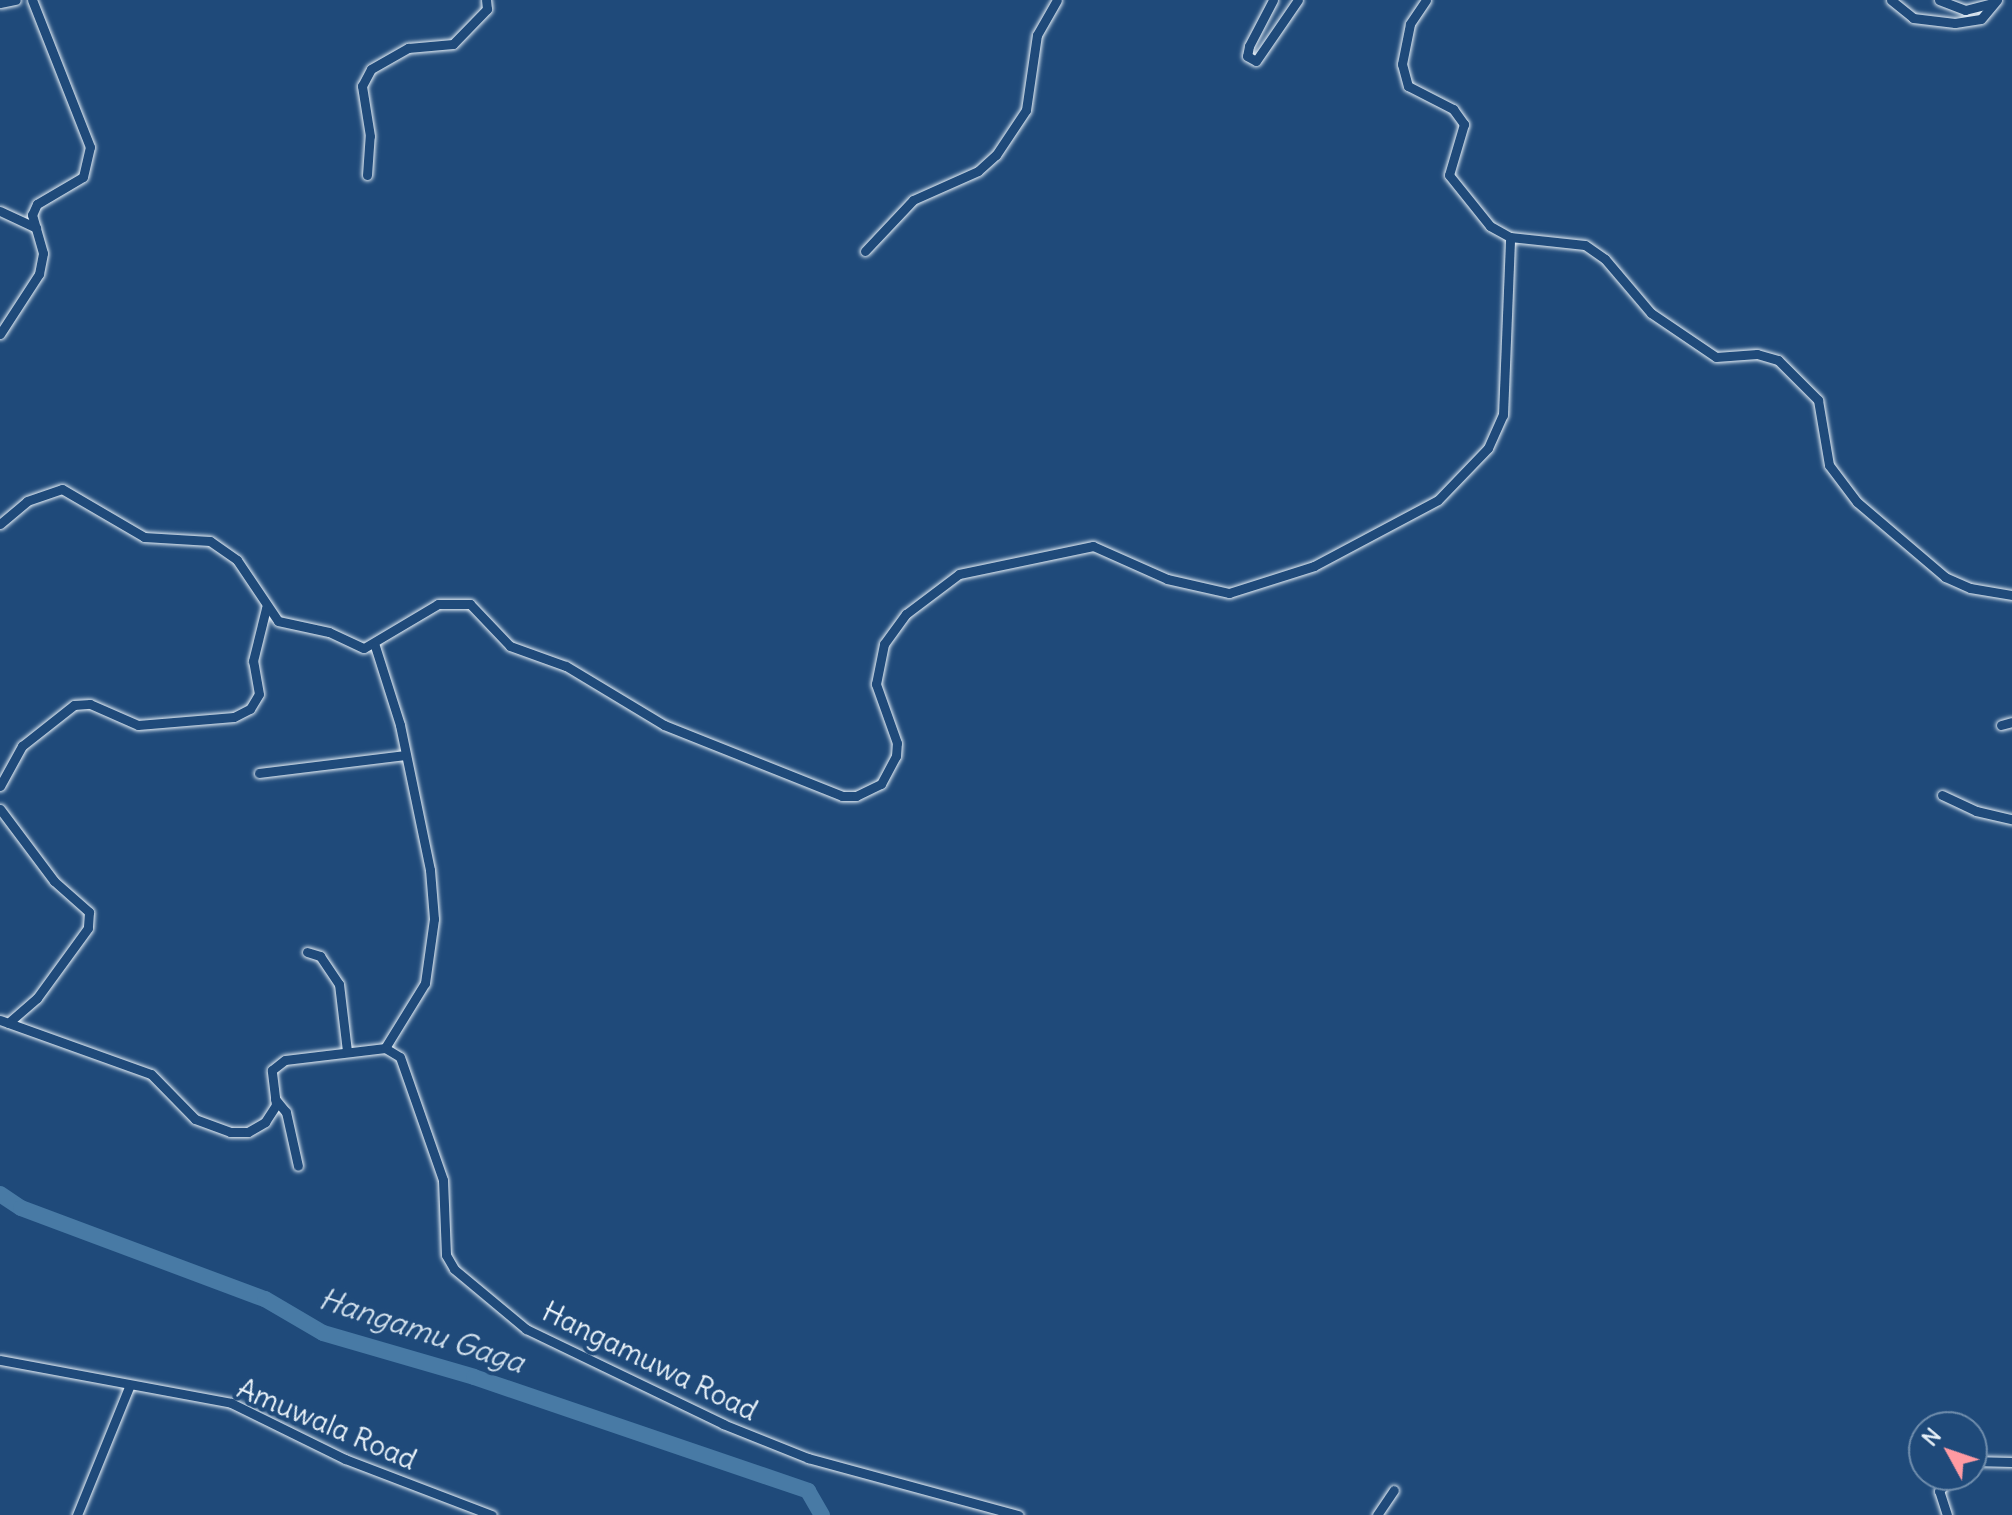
<!DOCTYPE html>
<html>
<head>
<meta charset="utf-8">
<style>
  body { margin:0 }
  #map { position:relative; width:2012px; height:1515px; overflow:hidden; background:#1f4a7a; font-family:Delius,sans-serif }
  div>[style] { position:absolute }
  .river>* { height:16px; margin:-8px; padding:0 8px; transform-origin:8px; border-radius:8px; background:#487aa5 }
  .roads { filter:drop-shadow(0 0 2px #e8f1f8) drop-shadow(0 0 2px #e8f1f8) }
  .minor>* { height:9px; margin:-4.5px; padding:0 4.5px; transform-origin:4.5px; border-radius:4.5px; background:#1f4a7a }
  span { translate:-50% -50%; white-space:nowrap; text-align:center; line-height:1.15; -webkit-text-stroke:8px #1f4a7a; paint-order:stroke }
  .street-label { font-size:28px; color:#e8f1f8 }
  .water-label { font-size:30px; color:#d0dfec; font-style:italic }
  .north { position:absolute; left:1908px; top:1411px; width:80px; height:80px; box-sizing:border-box; background:#1f4a7a; border:2px solid #6f8dac; border-radius:50%; rotate:310deg; font-size:22px; font-weight:700; line-height:32px; text-align:center; color:#e8f1f8 }
  .north::after { content:''; display:block; margin:auto; width:28px; height:36px; background:#ff9aa2; clip-path:polygon(50% 0,100% 100%,50% 72%,0 100%) }
</style>
</head>
<body>
<div id="map">
  <div class="river">
    <i style="left:0;top:1194px;width:25px;rotate:34deg"></i>
    <i style="left:21px;top:1208px;width:260px;rotate:20.5deg"></i>
    <i style="left:265px;top:1299px;width:67px;rotate:30.4deg"></i>
    <i style="left:323px;top:1333px;width:157px;rotate:16.2deg"></i>
    <i style="left:474px;top:1377px;width:353px;rotate:18.8deg"></i>
    <i style="left:808px;top:1491px;width:28px;rotate:60deg"></i>
  </div>
  <div class="roads">
    <div class="minor">
      <i style="left:1273px;top:0;width:52px;rotate:117.6deg"></i>
      <i style="left:1249px;top:46px;width:10px;rotate:101deg"></i>
      <i style="left:1247px;top:56px;width:10px;rotate:29deg"></i>
      <i style="left:1256px;top:61px;width:74px;rotate:-55.5deg"></i>
      <i style="left:1426px;top:0;width:29px;rotate:124deg"></i>
      <i style="left:1410px;top:24px;width:41px;rotate:101.3deg"></i>
      <i style="left:1402px;top:64px;width:23px;rotate:75deg"></i>
      <i style="left:1408px;top:86px;width:51px;rotate:27.1deg"></i>
      <i style="left:1453px;top:109px;width:19px;rotate:54deg"></i>
      <i style="left:1464px;top:124px;width:53px;rotate:106.4deg"></i>
      <i style="left:1449px;top:175px;width:65px;rotate:51.2deg"></i>
      <i style="left:1490px;top:226px;width:23px;rotate:29deg"></i>
      <i style="left:1510px;top:237px;width:75px;rotate:6.1deg"></i>
      <i style="left:1585px;top:245px;width:24px;rotate:35deg"></i>
      <i style="left:1605px;top:259px;width:71px;rotate:49.6deg"></i>
      <i style="left:1651px;top:313px;width:78px;rotate:34.1deg"></i>
      <i style="left:1716px;top:357px;width:41px;rotate:-4.2deg"></i>
      <i style="left:1757px;top:354px;width:22px;rotate:16deg"></i>
      <i style="left:1778px;top:360px;width:57px;rotate:45deg"></i>
      <i style="left:1818px;top:400px;width:66px;rotate:80.4deg"></i>
      <i style="left:1829px;top:465px;width:46px;rotate:52.9deg"></i>
      <i style="left:1857px;top:502px;width:116px;rotate:40.4deg"></i>
      <i style="left:1945px;top:577px;width:27px;rotate:24deg"></i>
      <i style="left:1970px;top:588px;width:43px;rotate:9.5deg"></i>
      <i style="left:1891px;top:0;width:28px;rotate:39deg"></i>
      <i style="left:1913px;top:18px;width:42px;rotate:6.8deg"></i>
      <i style="left:1955px;top:23px;width:26px;rotate:-9deg"></i>
      <i style="left:1981px;top:19px;width:25px;rotate:-50deg"></i>
      <i style="left:1939px;top:0;width:28px;rotate:21deg"></i>
      <i style="left:1965px;top:10px;width:29px;rotate:-14deg"></i>
      <i style="left:0;top:3px;width:16px;rotate:-11deg"></i>
      <i style="left:367px;top:175px;width:39px;rotate:-86deg"></i>
      <i style="left:370px;top:136px;width:51px;rotate:-99.1deg"></i>
      <i style="left:362px;top:86px;width:19px;rotate:-62deg"></i>
      <i style="left:371px;top:69px;width:43px;rotate:-29.6deg"></i>
      <i style="left:408px;top:48px;width:45px;rotate:-5.1deg"></i>
      <i style="left:453px;top:44px;width:49px;rotate:-45.8deg"></i>
      <i style="left:487px;top:9px;width:9px;rotate:-96deg"></i>
      <i style="left:0;top:211px;width:40px;rotate:25deg"></i>
      <i style="left:865px;top:251px;width:70px;rotate:-46.7deg"></i>
      <i style="left:913px;top:200px;width:71px;rotate:-24deg"></i>
      <i style="left:978px;top:171px;width:24px;rotate:-42deg"></i>
      <i style="left:996px;top:155px;width:54px;rotate:-56.3deg"></i>
      <i style="left:1026px;top:110px;width:76px;rotate:-81.7deg"></i>
      <i style="left:1037px;top:35px;width:40px;rotate:-60.3deg"></i>
      <i style="left:0;top:334px;width:72px;rotate:-57deg"></i>
      <i style="left:39px;top:274px;width:21px;rotate:-79deg"></i>
      <i style="left:43px;top:253px;width:40px;rotate:-106deg"></i>
      <i style="left:32px;top:215px;width:12px;rotate:-66deg"></i>
      <i style="left:37px;top:204px;width:53px;rotate:-30.4deg"></i>
      <i style="left:83px;top:177px;width:31px;rotate:-77deg"></i>
      <i style="left:90px;top:147px;width:158px;rotate:-111.5deg"></i>
      <i style="left:0;top:524px;width:35px;rotate:-40deg"></i>
      <i style="left:27px;top:501px;width:37px;rotate:-19deg"></i>
      <i style="left:62px;top:489px;width:95px;rotate:30.3deg"></i>
      <i style="left:144px;top:537px;width:66px;rotate:3.5deg"></i>
      <i style="left:210px;top:541px;width:33px;rotate:35deg"></i>
      <i style="left:237px;top:560px;width:73px;rotate:56.1deg"></i>
      <i style="left:278px;top:621px;width:52px;rotate:12.2deg"></i>
      <i style="left:329px;top:632px;width:38px;rotate:25deg"></i>
      <i style="left:364px;top:648px;width:86px;rotate:-30.7deg"></i>
      <i style="left:438px;top:604px;width:32px"></i>
      <i style="left:470px;top:604px;width:58px;rotate:46.4deg"></i>
      <i style="left:510px;top:646px;width:59px;rotate:19.7deg"></i>
      <i style="left:566px;top:666px;width:114px;rotate:31deg"></i>
      <i style="left:664px;top:725px;width:192px;rotate:21.7deg"></i>
      <i style="left:842px;top:796px;width:14px"></i>
      <i style="left:856px;top:796px;width:28px;rotate:-26deg"></i>
      <i style="left:881px;top:784px;width:32px;rotate:-62deg"></i>
      <i style="left:896px;top:756px;width:13px;rotate:-86deg"></i>
      <i style="left:897px;top:743px;width:63px;rotate:-109.6deg"></i>
      <i style="left:876px;top:684px;width:41px;rotate:-78.7deg"></i>
      <i style="left:884px;top:644px;width:37px;rotate:-54deg"></i>
      <i style="left:906px;top:614px;width:66px;rotate:-37deg"></i>
      <i style="left:959px;top:574px;width:137px;rotate:-11.8deg"></i>
      <i style="left:1093px;top:546px;width:81px;rotate:24deg"></i>
      <i style="left:1167px;top:579px;width:64px;rotate:12.7deg"></i>
      <i style="left:1229px;top:593px;width:89px;rotate:-17.6deg"></i>
      <i style="left:1314px;top:566px;width:140px;rotate:-28deg"></i>
      <i style="left:1438px;top:500px;width:72px;rotate:-46.1deg"></i>
      <i style="left:1488px;top:448px;width:36px;rotate:-66deg"></i>
      <i style="left:1503px;top:415px;width:178px;rotate:-87.7deg"></i>
      <i style="left:375px;top:646px;width:83px;rotate:72.4deg"></i>
      <i style="left:400px;top:725px;width:148px;rotate:78.3deg"></i>
      <i style="left:430px;top:870px;width:49px;rotate:85.3deg"></i>
      <i style="left:434px;top:919px;width:65px;rotate:98deg"></i>
      <i style="left:425px;top:983px;width:76px;rotate:121.6deg"></i>
      <i style="left:2001px;top:725px;width:11px;rotate:-15deg"></i>
      <i style="left:259px;top:773px;width:147px;rotate:-7deg"></i>
      <i style="left:0;top:786px;width:46px;rotate:-61.2deg"></i>
      <i style="left:22px;top:746px;width:66px;rotate:-38.3deg"></i>
      <i style="left:74px;top:705px;width:16px;rotate:-4deg"></i>
      <i style="left:90px;top:704px;width:52px;rotate:23.6deg"></i>
      <i style="left:138px;top:725px;width:96px;rotate:-4.8deg"></i>
      <i style="left:234px;top:717px;width:18px;rotate:-27deg"></i>
      <i style="left:250px;top:709px;width:17px;rotate:-59deg"></i>
      <i style="left:259px;top:694px;width:34px;rotate:-100deg"></i>
      <i style="left:253px;top:661px;width:55px;rotate:-76.2deg"></i>
      <i style="left:1942px;top:795px;width:38px;rotate:25deg"></i>
      <i style="left:1976px;top:811px;width:37px;rotate:13deg"></i>
      <i style="left:0;top:809px;width:90px;rotate:53.1deg"></i>
      <i style="left:54px;top:881px;width:47px;rotate:41.5deg"></i>
      <i style="left:89px;top:912px;width:16px;rotate:94deg"></i>
      <i style="left:88px;top:928px;width:87px;rotate:126.1deg"></i>
      <i style="left:37px;top:998px;width:38px;rotate:139deg"></i>
      <i style="left:307px;top:952px;width:14px;rotate:17deg"></i>
      <i style="left:320px;top:956px;width:34px;rotate:56deg"></i>
      <i style="left:339px;top:984px;width:67px;rotate:83.2deg"></i>
      <i style="left:0;top:1020px;width:160px;rotate:19.7deg"></i>
      <i style="left:151px;top:1074px;width:63px;rotate:45.6deg"></i>
      <i style="left:195px;top:1119px;width:37px;rotate:20deg"></i>
      <i style="left:230px;top:1132px;width:18px"></i>
      <i style="left:248px;top:1132px;width:20px;rotate:-30deg"></i>
      <i style="left:265px;top:1122px;width:20px;rotate:-57deg"></i>
      <i style="left:276px;top:1105px;width:35px;rotate:-97deg"></i>
      <i style="left:272px;top:1070px;width:16px;rotate:-38deg"></i>
      <i style="left:285px;top:1060px;width:101px;rotate:-6.8deg"></i>
      <i style="left:385px;top:1048px;width:17px;rotate:31deg"></i>
      <i style="left:400px;top:1057px;width:130px;rotate:70.7deg"></i>
      <i style="left:443px;top:1180px;width:75px;rotate:87.7deg"></i>
      <i style="left:446px;top:1255px;width:16px;rotate:60deg"></i>
      <i style="left:454px;top:1269px;width:94px;rotate:39.8deg"></i>
      <i style="left:526px;top:1329px;width:219px;rotate:25.7deg"></i>
      <i style="left:723px;top:1424px;width:92px;rotate:21.8deg"></i>
      <i style="left:808px;top:1458px;width:218px;rotate:15.2deg"></i>
      <i style="left:275px;top:1099px;width:17px;rotate:50deg"></i>
      <i style="left:286px;top:1112px;width:55px;rotate:77.5deg"></i>
      <i style="left:0;top:1360px;width:235px;rotate:10.5deg"></i>
      <i style="left:231px;top:1403px;width:127px;rotate:26.2deg"></i>
      <i style="left:345px;top:1459px;width:157px;rotate:20.9deg"></i>
      <i style="left:1972px;top:1461px;width:40px;rotate:1.4deg"></i>
      <i style="left:77px;top:1515px;width:138px;rotate:-67.9deg"></i>
      <i style="left:1377px;top:1515px;width:30px;rotate:-56deg"></i>
      <i style="left:1947px;top:1515px;width:25px;rotate:-108deg"></i>
      <i style="left:1939px;top:1491px;width:21px;rotate:-49deg"></i>
    </div>
  </div>
  <div class="street-label">
    <span style="left:650px;top:1361px;rotate:26deg">Hangamuwa Road</span>
    <span style="left:327px;top:1424px;rotate:23deg">Amuwala Road</span>
  </div>
  <div class="water-label">
    <span style="left:422px;top:1330px;rotate:18deg">Hangamu Gaga</span>
  </div>
  <div class="north">N</div>
</div>
</body>
</html>
